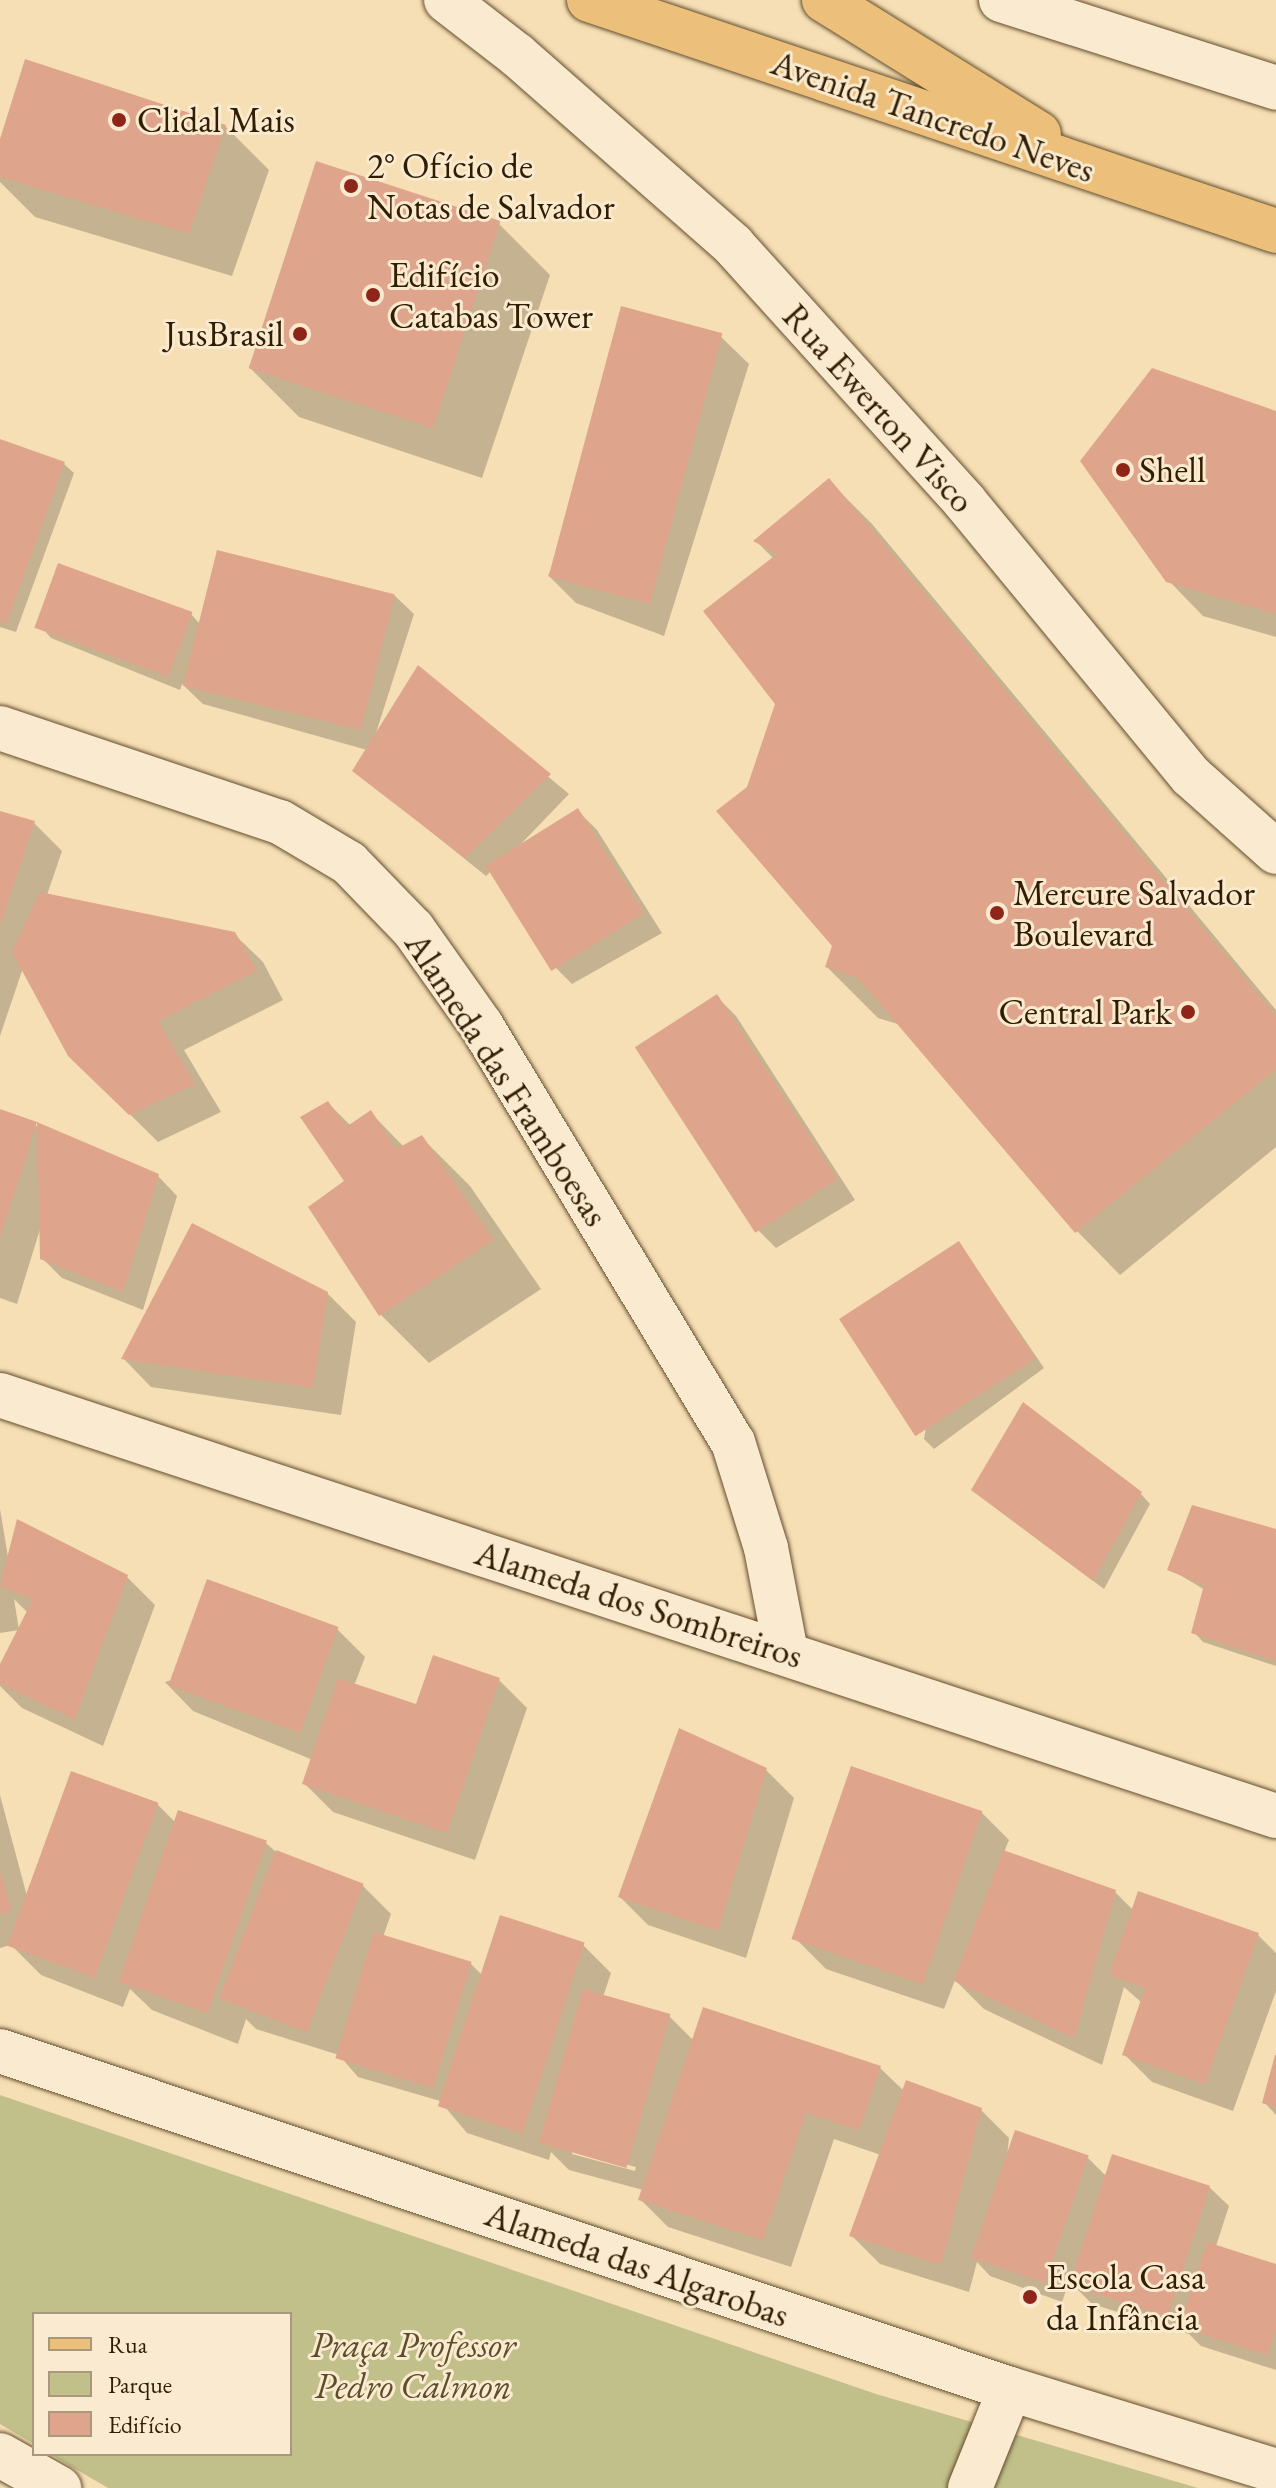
<!DOCTYPE html>
<html>
<head>
<meta charset="utf-8">
<style>
  body { margin:0 }
  #map { position:relative; width:1276px; height:2488px; overflow:hidden; background:#f7dfb5; font-family:"EB Garamond",serif }
  div>[style] { position:absolute }
  .green>* { inset:0; background:#c1c08a }
  .shadow>* { inset:0; background:#0003 }
  .building>* { inset:0; background:#dfa58c; transform-origin:0 0 }
  .roads { filter:drop-shadow(0 0 2px #624e2e) drop-shadow(0 0 2px #624e2e) }
  .minor>* { height:44px; margin:-22px; padding:0 22px; transform-origin:22px; border-radius:22px; background:#faeacf }
  .tertiary>* { height:44px; margin:-22px; padding:0 22px; transform-origin:22px; border-radius:22px; background:#faeacf }
  .primary>* { height:44px; margin:-22px; padding:0 22px; transform-origin:22px; border-radius:22px; background:#ecc07a }
  .dots>* { width:22px; height:22px; translate:-50% -50%; box-sizing:border-box; border:4px solid #faeacf; border-radius:50% }
  span { translate:-50% -50%; white-space:nowrap; text-align:center; line-height:1.15; -webkit-text-stroke:6px #faeacf; paint-order:stroke }
  .street-label { font-size:36px; color:#311d01 }
  .poi-label { font-size:36px; color:#311d01 }
  .left { translate:0 -50%; text-align:left }
  .right { translate:-100% -50%; text-align:right }
  .park-label { font-size:36px; color:#5c4e2a; font-style:italic }
  .legend { position:absolute; left:32px; top:2312px; width:260px; height:144px; box-sizing:border-box; background:#faeacf; border:2px solid #aa987d; margin:0; padding:10px 14px; list-style:none; font-size:24px; color:#311d01 }
  .legend li { display:flex; align-items:center; gap:16px; height:40px }
  .legend b { width:40px; border:2px solid #aa987d }
</style>
</head>
<body>
<div id="map">
  <div class="green">
    <i style="clip-path:polygon(0 2095px,876px 2394px,1198px 2488px,108px 2488px,50px 2454px,290px 2454px,290px 2314px,34px 2314px,34px 2444px,0 2424px)"></i>
  </div>
  <div class="shadow">
    <i style="clip-path:polygon(225px 126px,269px 170px,232px 276px,35px 217px,0 182px,0 146px)"></i>
    <i style="clip-path:polygon(499px 224px,550px 275px,482px 478px,299px 417px,249px 367px)"></i>
    <i style="clip-path:polygon(720px 336px,749px 364px,664px 636px,576px 603px,548px 575px)"></i>
    <i style="clip-path:polygon(1276px 413px,1276px 637px,1203px 616px,1168px 580px)"></i>
    <i style="clip-path:polygon(0 441px,64px 464px,74px 473px,16px 632px,0 627px)"></i>
    <i style="clip-path:polygon(829px 481px,872px 524px,1276px 1010px,1276px 1147px,1120px 1275px,1077px 1231px,901px 1025px,878px 1018px,827px 967px,834px 946px,747px 789px,777px 703px,774px 559px,756px 541px)"></i>
    <i style="clip-path:polygon(394px 595px,414px 614px,376px 733px,418px 668px,569px 794px,519px 846px,577px 810px,597px 830px,662px 933px,572px 984px,553px 965px,491px 871px,486px 876px,354px 770px,367px 750px,203px 704px,182px 684px,180px 690px,51px 638px,42px 628px,191px 614px,199px 623px)"></i>
    <i style="clip-path:polygon(0 813px,34px 823px,62px 851px,47px 895px,234px 934px,263px 962px,283px 1000px,184px 1050px,221px 1112px,158px 1142px,70px 1055px,23px 968px,0 1036px)"></i>
    <i style="clip-path:polygon(717px 997px,736px 1016px,855px 1200px,776px 1248px,756px 1228px)"></i>
    <i style="clip-path:polygon(328px 1103px,351px 1126px,371px 1113px,404px 1147px,421px 1137px,470px 1186px,541px 1289px,429px 1363px,381px 1315px)"></i>
    <i style="clip-path:polygon(0 1111px,158px 1176px,177px 1196px,143px 1310px,62px 1278px,42px 1258px,41px 1226px,17px 1304px,0 1298px)"></i>
    <i style="clip-path:polygon(959px 1243px,1044px 1368px,934px 1449px,924px 1439px)"></i>
    <i style="clip-path:polygon(327px 1293px,356px 1322px,341px 1415px,151px 1387px,124px 1359px)"></i>
    <i style="clip-path:polygon(1141px 1494px,1150px 1504px,1104px 1589px,984px 1499px)"></i>
    <i style="clip-path:polygon(0 1509px,8px 1557px,127px 1577px,155px 1605px,103px 1746px,22px 1708px,0 1686px,0 1669px,28px 1613px,14px 1599px,19px 1630px,0 1633px)"></i>
    <i style="clip-path:polygon(1276px 1531px,1276px 1666px,1203px 1642px,1194px 1632px,1205px 1590px,1170px 1569px)"></i>
    <i style="clip-path:polygon(337px 1629px,365px 1657px,354px 1686px,417px 1707px,499px 1680px,527px 1708px,475px 1860px,333px 1812px,305px 1784px,313px 1760px,193px 1711px,165px 1682px)"></i>
    <i style="clip-path:polygon(766px 1770px,794px 1798px,746px 1958px,648px 1925px,620px 1897px)"></i>
    <i style="clip-path:polygon(evenodd,0 1795px,28px 1900px,157px 1804px,176px 1823px,266px 1843px,277px 1853px,362px 1885px,391px 1914px,383px 1937px,471px 1964px,482px 1975px,583px 1945px,611px 1973px,603px 1997px,669px 2016px,694px 2041px,880px 2068px,904px 2091px,981px 2110px,1009px 2138px,1007px 2157px,1088px 2158px,1107px 2177px,1209px 2187px,1229px 2206px,1216px 2246px,1276px 2266px,1276px 2370px,1201px 2346px,1189px 2334px,1092px 2304px,1073px 2285px,1072px 2273px,1062px 2302px,990px 2276px,977px 2262px,969px 2292px,880px 2264px,852px 2236px,881px 2155px,834px 2139px,791px 2267px,668px 2227px,640px 2199px,643px 2190px,569px 2170px,551px 2152px,549px 2160px,467px 2133px,440px 2101px,358px 2077px,339px 2055px,256px 2029px,246px 2019px,238px 2044px,152px 2010px,130px 1989px,123px 2007px,41px 1975px,11px 1945px,0 1948px,0 1795px,572px 2150px,636px 2167px,635px 2171px,572px 2154px,572px 2150px)"></i>
    <i style="clip-path:polygon(981px 1812px,1009px 1840px,1004px 1852px,1115px 1892px,1134px 1911px,1258px 1935px,1276px 1953px,1276px 1991px,1233px 2111px,1152px 2082px,1124px 2054px,1142px 2003px,1124px 1987px,1102px 2065px,984px 2009px,955px 1980px,944px 2009px,826px 1969px,798px 1941px)"></i>
    <i style="clip-path:polygon(1276px 2059px,1276px 2115px,1264px 2102px)"></i>
  </div>
  <div class="building">
    <i style="clip-path:polygon(25px 59px,226px 125px,189px 234px,0 177px,0 139px)"></i>
    <i style="left:316px;top:161px;width:194px;height:218px;rotate:18deg"></i>
    <i style="left:621px;top:306px;width:105px;height:280px;rotate:15deg"></i>
    <i style="clip-path:polygon(1152px 368px,1276px 411px,1276px 614px,1166px 582px,1080px 461px)"></i>
    <i style="clip-path:polygon(0 439px,65px 462px,6px 624px,0 622px)"></i>
    <i style="clip-path:polygon(829px 478px,1276px 1016px,1276px 1069px,1075px 1233px,858px 978px,825px 967px,832px 946px,716px 811px,747px 787px,775px 704px,703px 611px,777px 554px,753px 541px)"></i>
    <i style="left:217px;top:550px;width:183px;height:140px;rotate:14deg"></i>
    <i style="left:58px;top:563px;width:143px;height:69px;rotate:20deg"></i>
    <i style="clip-path:polygon(418px 665px,551px 774px,465px 858px,352px 771px)"></i>
    <i style="left:578px;top:808px;width:124px;height:109px;rotate:58deg"></i>
    <i style="clip-path:polygon(0 811px,35px 821px,1px 923px,0 923px)"></i>
    <i style="clip-path:polygon(40px 892px,235px 932px,257px 971px,158px 1021px,195px 1084px,129px 1115px,68px 1056px,12px 952px)"></i>
    <i style="left:717px;top:994px;width:221px;height:98px;rotate:57deg"></i>
    <i style="clip-path:polygon(328px 1101px,346px 1127px,371px 1110px,396px 1149px,422px 1135px,494px 1240px,379px 1316px,308px 1207px,344px 1181px,300px 1117px)"></i>
    <i style="clip-path:polygon(0 1109px,37px 1122px,159px 1174px,123px 1292px,40px 1259px,37px 1122px,0 1238px)"></i>
    <i style="clip-path:polygon(192px 1223px,328px 1292px,313px 1388px,121px 1359px)"></i>
    <i style="left:959px;top:1241px;width:140px;height:143px;rotate:57deg"></i>
    <i style="clip-path:polygon(1023px 1402px,1142px 1492px,1093px 1581px,971px 1490px)"></i>
    <i style="clip-path:polygon(1192px 1505px,1276px 1529px,1276px 1661px,1191px 1633px,1204px 1585px,1167px 1570px)"></i>
    <i style="clip-path:polygon(17px 1519px,128px 1575px,75px 1719px,0 1684px,0 1664px,33px 1599px,0 1586px)"></i>
    <i style="left:207px;top:1579px;width:140px;height:113px;rotate:20deg"></i>
    <i style="clip-path:polygon(433px 1655px,500px 1678px,447px 1833px,302px 1784px,338px 1678px,416px 1704px)"></i>
    <i style="clip-path:polygon(679px 1728px,767px 1768px,718px 1931px,618px 1897px)"></i>
    <i style="left:851px;top:1766px;width:139px;height:183px;rotate:19deg"></i>
    <i style="left:71px;top:1771px;width:93px;height:186px;rotate:20deg"></i>
    <i style="left:178px;top:1810px;width:94px;height:182px;rotate:19deg"></i>
    <i style="left:276px;top:1850px;width:94px;height:159px;rotate:21deg"></i>
    <i style="clip-path:polygon(1003px 1850px,1116px 1890px,1074px 2038px,954px 1981px)"></i>
    <i style="clip-path:polygon(0 1870px,12px 1911px,0 1914px)"></i>
    <i style="clip-path:polygon(1138px 1891px,1259px 1933px,1205px 2084px,1122px 2055px,1145px 1988px,1109px 1975px)"></i>
    <i style="left:500px;top:1915px;width:89px;height:201px;rotate:18deg"></i>
    <i style="left:374px;top:1932px;width:102px;height:132px;rotate:17deg"></i>
    <i style="left:583px;top:1989px;width:91px;height:160px;rotate:16deg"></i>
    <i style="clip-path:polygon(703px 2007px,881px 2066px,859px 2130px,806px 2113px,763px 2240px,638px 2200px)"></i>
    <i style="clip-path:polygon(1275px 2055px,1276px 2055px,1276px 2108px,1262px 2103px)"></i>
    <i style="clip-path:polygon(906px 2080px,982px 2108px,941px 2265px,849px 2236px)"></i>
    <i style="left:1015px;top:2130px;width:78px;height:135px;rotate:19deg"></i>
    <i style="left:1112px;top:2154px;width:103px;height:138px;rotate:18deg"></i>
    <i style="clip-path:polygon(1207px 2242px,1276px 2264px,1276px 2330px,1267px 2355px,1179px 2327px)"></i>
  </div>
  <div class="roads">
    <div class="minor">
      <i style="left:446px;top:0;width:90px;rotate:37.8deg"></i>
      <i style="left:517px;top:55px;width:288px;rotate:41.3deg"></i>
      <i style="left:733px;top:245px;width:346px;rotate:47.9deg"></i>
      <i style="left:965px;top:502px;width:355px;rotate:50.5deg"></i>
      <i style="left:1191px;top:776px;width:114px;rotate:41.8deg"></i>
      <i style="left:0;top:2051px;width:1065px;rotate:18.5deg"></i>
      <i style="left:1010px;top:2389px;width:278px;rotate:17.1deg"></i>
      <i style="left:0;top:2455px;width:68px;rotate:29.2deg"></i>
      <i style="left:970px;top:2488px;width:107px;rotate:-68deg"></i>
    </div>
    <div class="tertiary">
      <i style="left:1001px;top:0;width:289px;rotate:17.7deg"></i>
      <i style="left:0;top:728px;width:295px;rotate:18.6deg"></i>
      <i style="left:280px;top:822px;width:80px;rotate:30.7deg"></i>
      <i style="left:349px;top:863px;width:92px;rotate:45.9deg"></i>
      <i style="left:413px;top:929px;width:118px;rotate:54.7deg"></i>
      <i style="left:481px;top:1025px;width:487px;rotate:58.9deg"></i>
      <i style="left:733px;top:1442px;width:111px;rotate:72.7deg"></i>
      <i style="left:766px;top:1548px;width:106px;rotate:79.1deg"></i>
      <i style="left:0;top:1395px;width:1344px;rotate:18.26deg"></i>
    </div>
    <div class="primary">
      <i style="left:589px;top:0;width:725px;rotate:18.58deg"></i>
      <i style="left:824px;top:0;width:253px;rotate:31.9deg"></i>
    </div>
  </div>
  <div class="dots">
    <i style="left:119px;top:120px;background:#8f2418"></i>
    <i style="left:351px;top:186px;background:#8f2418"></i>
    <i style="left:373px;top:295px;background:#8f2418"></i>
    <i style="left:300px;top:334px;background:#8f2418"></i>
    <i style="left:1123px;top:470px;background:#8f2418"></i>
    <i style="left:997px;top:913px;background:#8f2418"></i>
    <i style="left:1188px;top:1012px;background:#8f2418"></i>
    <i style="left:1030px;top:2297px;background:#8f2418"></i>
  </div>
  <div class="street-label">
    <span style="left:933px;top:116px;rotate:19deg">Avenida Tancredo Neves</span>
    <span style="left:879px;top:408px;rotate:48deg">Rua Ewerton Visco</span>
    <span style="left:507px;top:1079px;rotate:57deg">Alameda das Framboesas</span>
    <span style="left:639px;top:1604px;rotate:18deg">Alameda dos Sombreiros</span>
    <span style="left:637px;top:2264px;rotate:19deg">Alameda das Algarobas</span>
  </div>
  <div class="poi-label">
    <span class="left" style="left:137px;top:120px">Clidal Mais</span>
    <span class="left" style="left:367px;top:186px">2° Ofício de<br>Notas de Salvador</span>
    <span class="left" style="left:389px;top:295px">Edifício<br>Catabas Tower</span>
    <span class="right" style="left:284px;top:334px">JusBrasil</span>
    <span class="left" style="left:1139px;top:470px">Shell</span>
    <span class="left" style="left:1013px;top:913px">Mercure Salvador<br>Boulevard</span>
    <span class="right" style="left:1172px;top:1012px">Central Park</span>
    <span class="left" style="left:1046px;top:2297px">Escola Casa<br>da Infância</span>
  </div>
  <div class="park-label">
    <span style="left:413px;top:2365px">Praça Professor<br>Pedro Calmon</span>
  </div>
  <ul class="legend">
  <li><b style="height:10px;background:#ecc07a"></b>Rua</li>
  <li><b style="height:22px;background:#c1c08a"></b>Parque</li>
  <li><b style="height:22px;background:#dfa58c"></b>Edifício</li>
  </ul>
</div>
</body>
</html>
